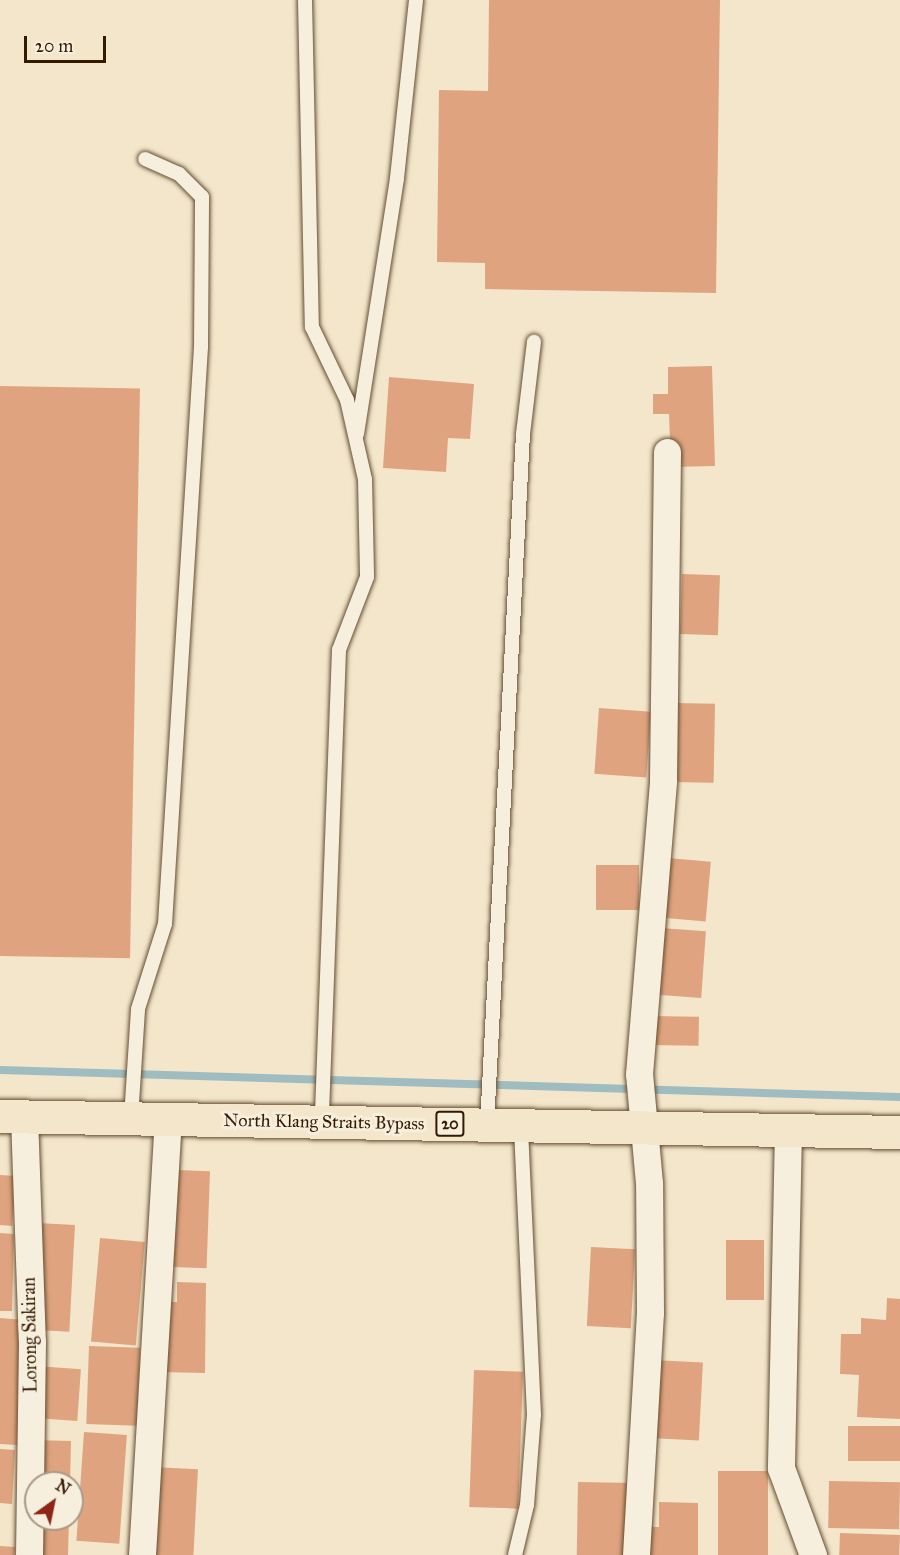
<!DOCTYPE html>
<html>
<head>
<meta charset="utf-8">
<style>
  body { margin:0 }
  #map { position:relative; width:900px; height:1555px; overflow:hidden; background:#f3e6ca; font-family:"IM FELL Great Primer",serif }
  div>[style] { position:absolute }
  .stream>* { height:8px; margin:-4px; padding:0 4px; transform-origin:4px; border-radius:4px; background:#9fbdc0 }
  .building>* { inset:0; background:#dfa47f; transform-origin:0 0 }
  .roads { filter:drop-shadow(0 0 2px #644d32) drop-shadow(0 0 2px #644d32) }
  .service>* { height:14px; margin:-7px; padding:0 7px; transform-origin:7px; border-radius:7px; background:#f7efdd }
  .minor>* { height:27px; margin:-13.5px; padding:0 13.5px; transform-origin:13.5px; border-radius:13.5px; background:#f7efdd }
  .trunk>* { height:33px; margin:-16.5px; padding:0 16.5px; transform-origin:16.5px; border-radius:16.5px; background:#f3e6ca }
  span { translate:-50% -50%; white-space:nowrap; text-align:center; line-height:1.15; -webkit-text-stroke:6px #f7efdd; paint-order:stroke }
  .shield-label span { padding:2px 4px; background:#f7efdd; border:2px solid; border-radius:4px; -webkit-text-stroke-width:0 }
  .shield-label { font-size:16px; color:#341a00; font-weight:700 }
  .street-label { font-size:18px; color:#341a00 }
  .north { position:absolute; left:24px; top:1471px; width:60px; height:60px; box-sizing:border-box; background:#f7efdd; border:2px solid #a99a85; border-radius:50%; rotate:33deg; font-size:16px; font-weight:700; line-height:24px; text-align:center; color:#341a00 }
  .north::after { content:''; display:block; margin:auto; width:21px; height:27px; background:#8f2418; clip-path:polygon(50% 0,100% 100%,50% 72%,0 100%) }
  .scale { position:absolute; left:24px; top:36px; width:82px; height:27px; box-sizing:border-box; border:3px solid #341a00; border-top:0; padding-left:8px; font-size:18px; line-height:21px; white-space:nowrap; color:#341a00; -webkit-text-stroke:4px #f7efdd; paint-order:stroke }
</style>
</head>
<body>
<div id="map">
  <div class="stream">
    <i style="left:0;top:1070px;width:900px;rotate:1.72deg"></i>
  </div>
  <div class="building">
    <i style="clip-path:polygon(489px 0,720px 0,716px 293px,485px 289px,485px 263px,437px 262px,439px 90px,488px 91px)"></i>
    <i style="clip-path:polygon(712px 366px,715px 466px,671px 467px,669px 414px,653px 414px,653px 394px,668px 394px,668px 367px)"></i>
    <i style="clip-path:polygon(389px 377px,474px 384px,470px 439px,448px 438px,446px 472px,383px 468px)"></i>
    <i style="left:0;top:386px;width:140px;height:570px;rotate:1deg"></i>
    <i style="left:682px;top:574px;width:38px;height:60px;rotate:2deg"></i>
    <i style="left:674px;top:703px;width:41px;height:79px;rotate:1deg"></i>
    <i style="left:599px;top:708px;width:52px;height:66px;rotate:4deg"></i>
    <i style="left:668px;top:858px;width:43px;height:60px;rotate:5deg"></i>
    <i style="left:596px;top:865px;width:43px;height:45px"></i>
    <i style="left:661px;top:928px;width:45px;height:67px;rotate:4deg"></i>
    <i style="left:649px;top:1016px;width:50px;height:29px;rotate:1deg"></i>
    <i style="left:176px;top:1170px;width:34px;height:97px;rotate:2deg"></i>
    <i style="clip-path:polygon(0 1175px,16px 1176px,12px 1226px,0 1225px)"></i>
    <i style="left:37px;top:1223px;width:38px;height:107px;rotate:3deg"></i>
    <i style="clip-path:polygon(0 1233px,14px 1234px,12px 1311px,0 1311px)"></i>
    <i style="left:100px;top:1238px;width:45px;height:104px;rotate:5deg"></i>
    <i style="left:726px;top:1240px;width:38px;height:60px"></i>
    <i style="left:591px;top:1247px;width:44px;height:79px;rotate:3deg"></i>
    <i style="clip-path:polygon(177px 1282px,206px 1283px,205px 1373px,159px 1372px,160px 1302px,177px 1302px)"></i>
    <i style="clip-path:polygon(887px 1298px,900px 1299px,900px 1419px,857px 1417px,859px 1375px,840px 1374px,841px 1334px,861px 1334px,861px 1318px,886px 1320px)"></i>
    <i style="clip-path:polygon(0 1318px,24px 1320px,17px 1445px,0 1444px)"></i>
    <i style="left:89px;top:1346px;width:51px;height:78px;rotate:2deg"></i>
    <i style="left:653px;top:1360px;width:50px;height:78px;rotate:3deg"></i>
    <i style="left:36px;top:1366px;width:45px;height:52px;rotate:4deg"></i>
    <i style="left:474px;top:1370px;width:49px;height:137px;rotate:2deg"></i>
    <i style="left:900px;top:1426px;width:35px;height:52px;rotate:90deg"></i>
    <i style="left:84px;top:1432px;width:43px;height:109px;rotate:4deg"></i>
    <i style="clip-path:polygon(32px 1440px,71px 1441px,70px 1483px,36px 1483px,36px 1519px,69px 1519px,68px 1555px,30px 1555px)"></i>
    <i style="clip-path:polygon(0 1449px,15px 1450px,12px 1504px,0 1503px)"></i>
    <i style="left:153px;top:1467px;width:45px;height:88px;rotate:3deg"></i>
    <i style="left:718px;top:1471px;width:50px;height:84px"></i>
    <i style="left:829px;top:1481px;width:71px;height:47px;rotate:1deg"></i>
    <i style="left:578px;top:1482px;width:56px;height:73px;rotate:1deg"></i>
    <i style="clip-path:polygon(659px 1502px,698px 1503px,698px 1555px,647px 1555px,647px 1527px,659px 1527px)"></i>
    <i style="left:840px;top:1533px;width:60px;height:22px;rotate:2deg"></i>
    <i style="left:0;top:1546px;width:15px;height:9px;rotate:4deg"></i>
  </div>
  <div class="roads">
    <div class="service">
      <i style="left:305px;top:0;width:327px;rotate:88.8deg"></i>
      <i style="left:312px;top:327px;width:81px;rotate:64.4deg"></i>
      <i style="left:347px;top:400px;width:81px;rotate:77.2deg"></i>
      <i style="left:365px;top:479px;width:98px;rotate:88.8deg"></i>
      <i style="left:367px;top:577px;width:78px;rotate:111deg"></i>
      <i style="left:339px;top:650px;width:471px;rotate:92.1deg"></i>
      <i style="left:357px;top:434px;width:259px;rotate:-81.1deg"></i>
      <i style="left:397px;top:178px;width:179px;rotate:-83.9deg"></i>
      <i style="left:131px;top:1118px;width:109px;rotate:-86.3deg"></i>
      <i style="left:138px;top:1009px;width:89px;rotate:-72.4deg"></i>
      <i style="left:165px;top:924px;width:578px;rotate:-86.43deg"></i>
      <i style="left:201px;top:347px;width:150px;rotate:-89.6deg"></i>
      <i style="left:202px;top:197px;width:33px;rotate:-135deg"></i>
      <i style="left:179px;top:174px;width:37px;rotate:-156deg"></i>
      <i style="left:487px;top:1125px;width:692px;rotate:-87.02deg"></i>
      <i style="left:523px;top:434px;width:93px;rotate:-83.2deg"></i>
      <i style="left:515px;top:1555px;width:51px;rotate:-76.5deg"></i>
      <i style="left:527px;top:1505px;width:90px;rotate:-85.6deg"></i>
      <i style="left:534px;top:1415px;width:290px;rotate:-92.6deg"></i>
    </div>
    <div class="minor">
      <i style="left:24px;top:1116px;width:226px;rotate:88deg"></i>
      <i style="left:32px;top:1342px;width:213px;rotate:90.8deg"></i>
      <i style="left:788px;top:1130px;width:338px;rotate:91.2deg"></i>
      <i style="left:781px;top:1468px;width:93px;rotate:69.8deg"></i>
      <i style="left:142px;top:1555px;width:437px;rotate:-86.6deg"></i>
      <i style="left:636px;top:1555px;width:242px;rotate:-86.7deg"></i>
      <i style="left:650px;top:1313px;width:130px;rotate:-90.4deg"></i>
      <i style="left:649px;top:1183px;width:109px;rotate:-95.2deg"></i>
      <i style="left:639px;top:1074px;width:295px;rotate:-85.3deg"></i>
      <i style="left:663px;top:780px;width:328px;rotate:-89.3deg"></i>
    </div>
    <div class="trunk">
      <i style="left:0;top:1116px;width:900px;rotate:1.02deg"></i>
    </div>
  </div>
  <div class="shield-label">
    <span style="left:450px;top:1124px">20</span>
  </div>
  <div class="street-label">
    <span style="left:324px;top:1122px;rotate:1deg">North Klang Straits Bypass</span>
    <span style="left:30px;top:1335px;rotate:-91deg">Lorong Sakiran</span>
  </div>
  <div class="north">N</div>
  <div class="scale">20 m</div>
</div>
</body>
</html>
